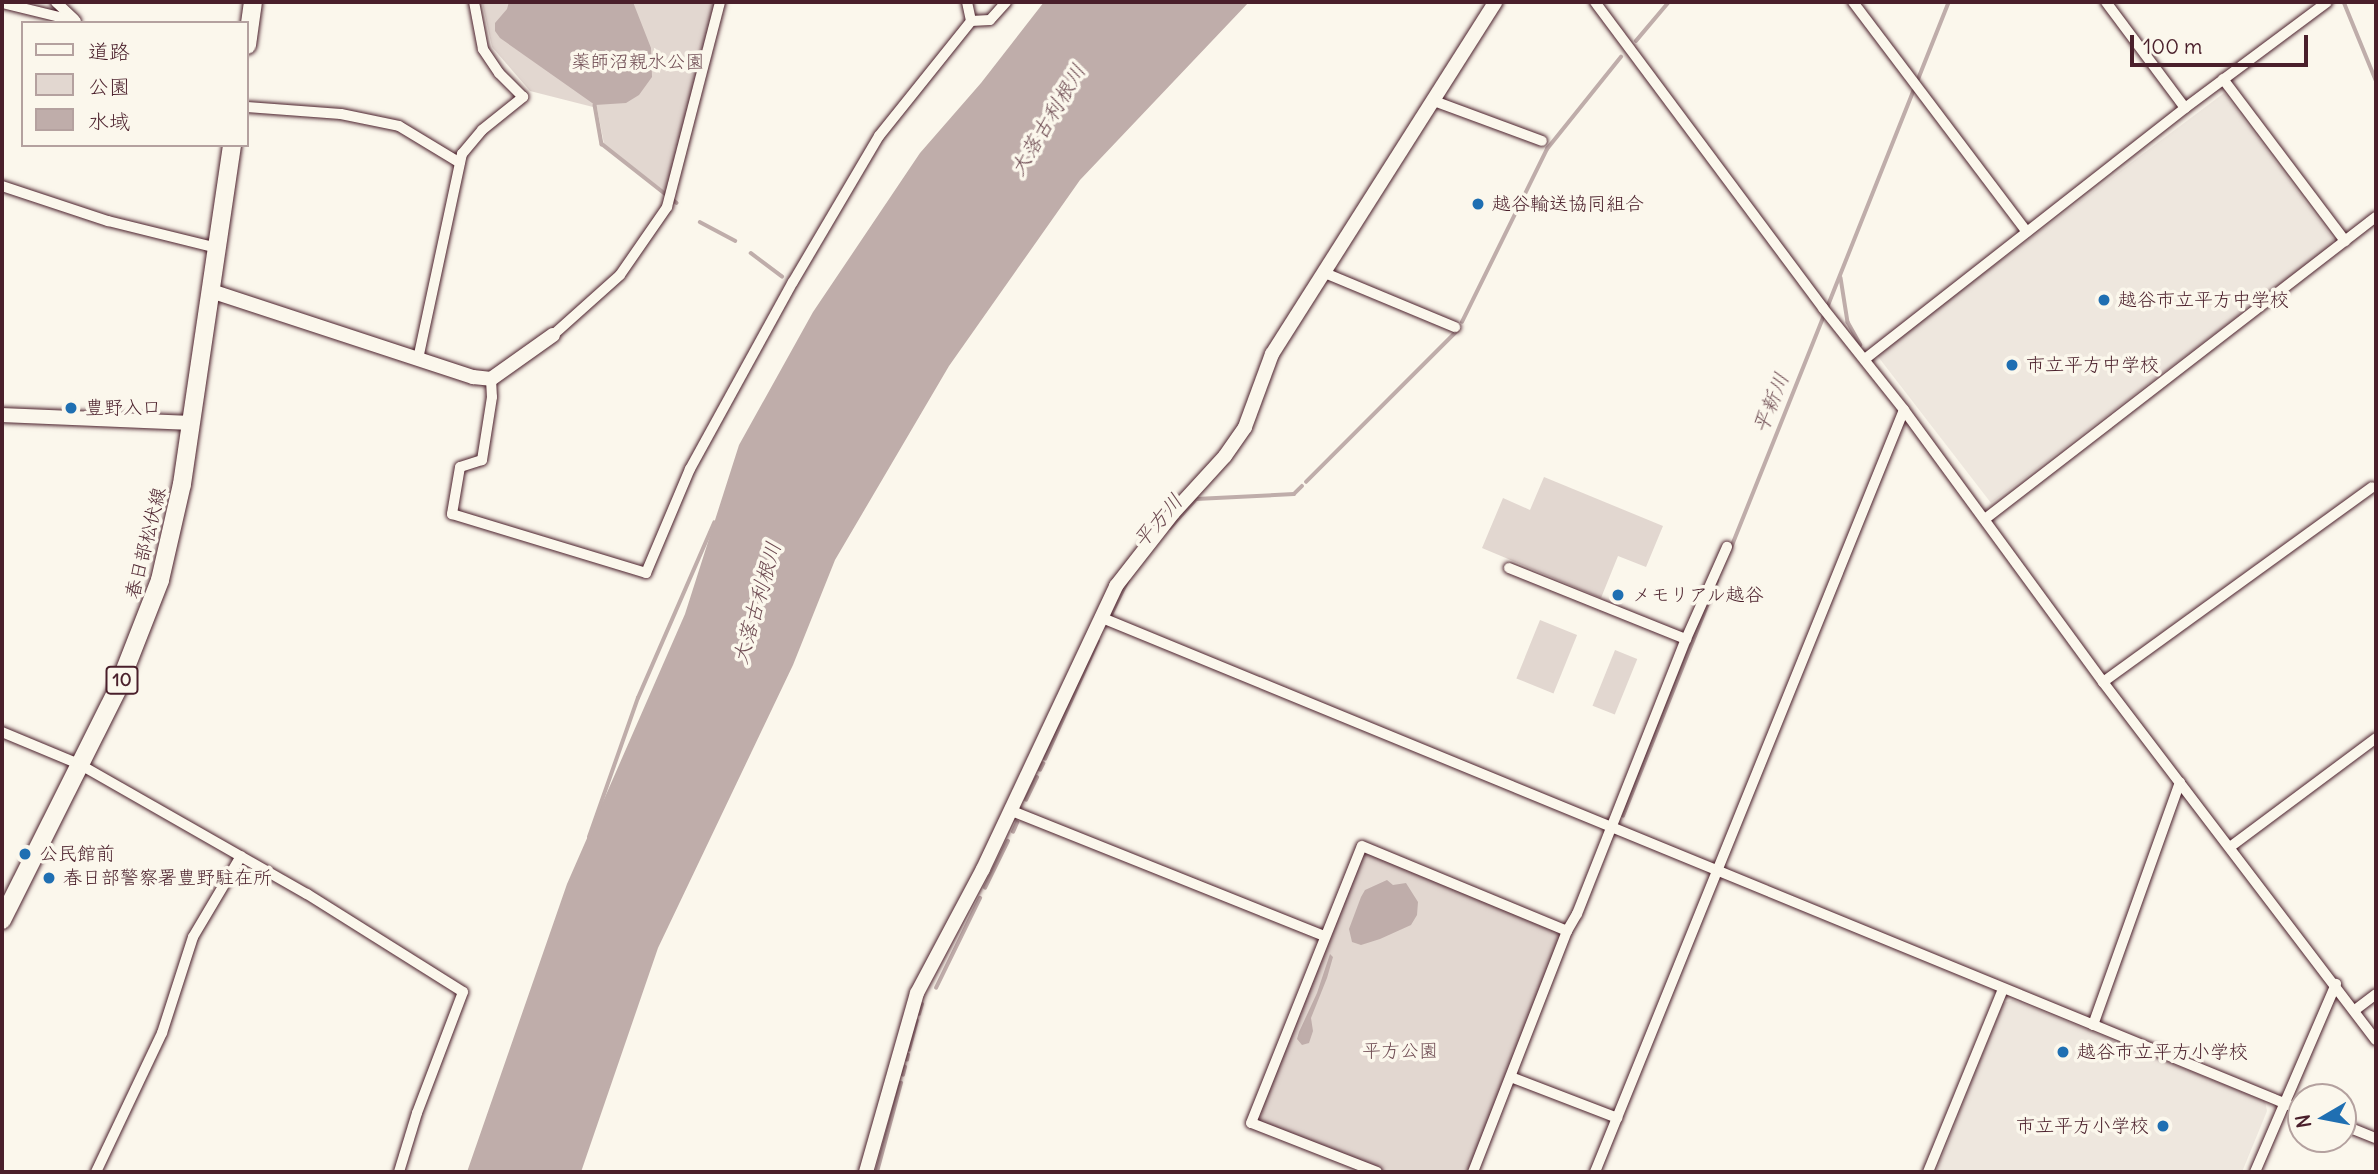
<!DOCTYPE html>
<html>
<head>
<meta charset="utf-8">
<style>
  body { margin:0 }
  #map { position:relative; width:2378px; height:1174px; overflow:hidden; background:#fbf7ec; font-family:Delius,"Klee One",sans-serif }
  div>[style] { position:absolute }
  .built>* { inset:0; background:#eee7de }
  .green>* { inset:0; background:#e2d7d0; transform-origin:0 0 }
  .water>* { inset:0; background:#bfadaa }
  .stream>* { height:3.5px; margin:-1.75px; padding:0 1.75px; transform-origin:1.75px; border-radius:1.75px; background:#bfadaa }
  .roads { filter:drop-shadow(0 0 2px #4a1f2b) drop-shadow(0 0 2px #4a1f2b) }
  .minor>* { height:10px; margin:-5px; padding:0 5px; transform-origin:5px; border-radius:5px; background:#fbf7ec }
  .tertiary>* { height:14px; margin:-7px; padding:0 7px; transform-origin:7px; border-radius:7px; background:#fbf7ec }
  .primary>* { height:18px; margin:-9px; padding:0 9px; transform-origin:9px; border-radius:9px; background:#fbf7ec }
  .dots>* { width:19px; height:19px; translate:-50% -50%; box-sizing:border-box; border:4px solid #fbf7ec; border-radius:50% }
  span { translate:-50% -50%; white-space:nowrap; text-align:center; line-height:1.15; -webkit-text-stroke:7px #fbf7ec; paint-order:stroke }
  .shield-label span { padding:2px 5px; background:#fbf7ec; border:2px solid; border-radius:5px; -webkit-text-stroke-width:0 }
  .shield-label { font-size:18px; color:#4a1f2b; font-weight:700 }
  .park-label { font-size:19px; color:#704d54 }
  .poi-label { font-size:19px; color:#4a1f2b }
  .left { translate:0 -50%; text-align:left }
  .right { translate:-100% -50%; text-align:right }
  .street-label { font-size:19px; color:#4a1f2b }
  .water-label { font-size:21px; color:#6d4a51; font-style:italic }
  .frame { position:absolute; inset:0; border:4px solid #4a1f2b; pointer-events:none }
  .legend { position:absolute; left:21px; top:21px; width:228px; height:126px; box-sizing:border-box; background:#fbf7ec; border:2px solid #b4a19f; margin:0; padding:9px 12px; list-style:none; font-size:21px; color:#4a1f2b }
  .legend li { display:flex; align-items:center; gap:14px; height:35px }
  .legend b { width:35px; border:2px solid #b4a19f }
  .north { position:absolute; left:2287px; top:1083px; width:70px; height:70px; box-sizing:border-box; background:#fbf7ec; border:2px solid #b4a19f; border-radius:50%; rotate:260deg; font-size:19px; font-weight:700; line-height:28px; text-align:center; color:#4a1f2b }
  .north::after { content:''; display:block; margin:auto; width:24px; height:32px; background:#1f6fb2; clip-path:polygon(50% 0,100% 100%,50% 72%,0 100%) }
  .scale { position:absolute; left:2130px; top:35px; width:178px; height:32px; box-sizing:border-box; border:4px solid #4a1f2b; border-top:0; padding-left:9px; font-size:21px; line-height:24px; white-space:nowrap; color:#4a1f2b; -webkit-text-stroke:5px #fbf7ec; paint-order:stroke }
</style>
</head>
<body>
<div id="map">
  <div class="built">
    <i style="clip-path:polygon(2224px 93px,2333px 239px,2332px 245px,1991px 503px,1876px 354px)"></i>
    <i style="clip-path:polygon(2013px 1000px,2265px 1101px,2267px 1111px,2242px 1172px,1936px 1172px,2003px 1003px)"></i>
  </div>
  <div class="green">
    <i style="clip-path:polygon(482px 2px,716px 2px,668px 194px,604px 144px,597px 108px,530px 91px,492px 47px)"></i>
    <i style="clip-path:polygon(1544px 477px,1663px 526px,1646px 567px,1618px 556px,1601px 598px,1482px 548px,1503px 498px,1530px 510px)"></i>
    <i style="left:1540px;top:620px;width:40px;height:63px;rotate:22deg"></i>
    <i style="left:1615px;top:650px;width:24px;height:60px;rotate:22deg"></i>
    <i style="clip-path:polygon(1362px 846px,1567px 931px,1473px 1172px,1377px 1172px,1251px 1123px)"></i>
  </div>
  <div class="water">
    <i style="clip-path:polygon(509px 2px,633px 2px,651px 48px,652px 77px,639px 95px,626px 103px,595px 105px,500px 38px,495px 31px,495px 23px,507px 9px)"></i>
    <i style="clip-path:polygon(1044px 2px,1249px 2px,1080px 180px,949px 366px,835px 560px,793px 665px,658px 948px,581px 1172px,467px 1172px,567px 884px,685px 614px,739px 445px,813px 312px,920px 153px,981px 83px)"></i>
    <i style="clip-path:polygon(1387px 880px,1393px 885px,1406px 883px,1418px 902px,1417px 915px,1411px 925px,1380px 939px,1361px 945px,1352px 942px,1349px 929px,1361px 897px,1365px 890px)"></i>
    <i style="clip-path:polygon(1330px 954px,1333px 957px,1327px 978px,1311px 1018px,1313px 1031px,1309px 1043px,1302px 1045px,1297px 1039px,1299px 1032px,1317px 993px)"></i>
  </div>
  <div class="stream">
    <i style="left:2344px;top:2px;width:84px;rotate:67.7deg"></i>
    <i style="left:1636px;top:41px;width:51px;rotate:-49.8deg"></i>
    <i style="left:595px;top:105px;width:40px;rotate:80deg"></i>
    <i style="left:602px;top:144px;width:95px;rotate:38.2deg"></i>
    <i style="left:700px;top:222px;width:40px;rotate:28deg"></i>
    <i style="left:751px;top:253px;width:39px;rotate:37deg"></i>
    <i style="left:1841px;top:278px;width:45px;rotate:81deg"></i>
    <i style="left:1848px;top:322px;width:26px;rotate:61deg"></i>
    <i style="left:1827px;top:308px;width:329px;rotate:-68.3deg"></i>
    <i style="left:1462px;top:322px;width:193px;rotate:-63.8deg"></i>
    <i style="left:1547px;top:149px;width:118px;rotate:-51.2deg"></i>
    <i style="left:1306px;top:482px;width:214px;rotate:-45deg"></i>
    <i style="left:1170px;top:528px;width:39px;rotate:-48deg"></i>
    <i style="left:1196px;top:499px;width:98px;rotate:-2.9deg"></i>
    <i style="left:1294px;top:494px;width:11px;rotate:-45deg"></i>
    <i style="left:1731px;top:548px;width:251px;rotate:-68.2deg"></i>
    <i style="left:1110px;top:617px;width:41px;rotate:-64.1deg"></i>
    <i style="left:1045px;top:759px;width:129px;rotate:-65.8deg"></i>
    <i style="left:1040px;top:770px;width:7px;rotate:-63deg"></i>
    <i style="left:1026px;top:800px;width:25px;rotate:-64deg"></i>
    <i style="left:1623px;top:816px;width:253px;rotate:-68.2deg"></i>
    <i style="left:1013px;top:832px;width:10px;rotate:-66deg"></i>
    <i style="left:589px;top:837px;width:147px;rotate:-70.6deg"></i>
    <i style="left:638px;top:698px;width:191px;rotate:-66.5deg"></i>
    <i style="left:985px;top:888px;width:52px;rotate:-63.9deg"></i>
    <i style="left:936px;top:988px;width:100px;rotate:-63.9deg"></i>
    <i style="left:919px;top:1014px;width:10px;rotate:-73deg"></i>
    <i style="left:909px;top:1050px;width:30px;rotate:-75deg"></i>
    <i style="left:907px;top:1060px;width:5px;rotate:-79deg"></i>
    <i style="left:903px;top:1075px;width:8px;rotate:-76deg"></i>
    <i style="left:877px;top:1172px;width:92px;rotate:-74.9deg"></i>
  </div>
  <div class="roads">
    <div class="minor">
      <i style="left:56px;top:2px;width:25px;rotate:43deg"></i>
      <i style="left:967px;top:2px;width:19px;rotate:78deg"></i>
      <i style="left:1595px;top:2px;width:382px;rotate:53.3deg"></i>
      <i style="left:1823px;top:308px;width:130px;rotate:51.5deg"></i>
      <i style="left:1904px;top:410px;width:337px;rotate:53.8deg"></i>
      <i style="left:2103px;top:682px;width:450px;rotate:52.7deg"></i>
      <i style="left:1853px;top:2px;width:288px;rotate:52.9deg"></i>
      <i style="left:2106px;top:2px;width:132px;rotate:53.3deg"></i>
      <i style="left:2px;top:3px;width:76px;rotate:13.7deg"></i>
      <i style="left:2223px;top:79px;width:203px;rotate:53deg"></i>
      <i style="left:1434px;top:101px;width:115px;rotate:20.3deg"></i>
      <i style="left:247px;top:107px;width:94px;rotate:4.3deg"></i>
      <i style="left:341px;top:114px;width:59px;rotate:11.7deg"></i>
      <i style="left:399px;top:126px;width:71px;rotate:31.2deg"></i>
      <i style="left:2px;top:186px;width:112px;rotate:18.3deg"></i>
      <i style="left:108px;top:221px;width:112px;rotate:13.9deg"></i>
      <i style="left:1325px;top:273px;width:141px;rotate:22.6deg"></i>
      <i style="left:553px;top:335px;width:90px;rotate:-41.8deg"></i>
      <i style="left:620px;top:275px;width:83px;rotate:-55.3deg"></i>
      <i style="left:667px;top:207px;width:212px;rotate:-75.5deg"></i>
      <i style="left:418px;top:359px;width:210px;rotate:-77.9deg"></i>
      <i style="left:462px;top:154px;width:31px;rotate:-50deg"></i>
      <i style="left:482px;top:130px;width:53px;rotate:-38.8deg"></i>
      <i style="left:523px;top:97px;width:34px;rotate:-135deg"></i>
      <i style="left:499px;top:73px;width:29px;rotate:-124deg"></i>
      <i style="left:483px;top:49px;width:48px;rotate:-100.8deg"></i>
      <i style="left:1865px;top:359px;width:407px;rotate:-38.1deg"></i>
      <i style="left:2185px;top:108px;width:177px;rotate:-36.7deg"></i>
      <i style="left:491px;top:379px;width:18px;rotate:87deg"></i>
      <i style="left:492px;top:397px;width:64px;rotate:99deg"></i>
      <i style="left:482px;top:460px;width:23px;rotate:162deg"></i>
      <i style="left:460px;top:467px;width:48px;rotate:99.7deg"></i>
      <i style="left:452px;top:514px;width:203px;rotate:16.9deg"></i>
      <i style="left:646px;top:573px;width:113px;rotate:-67.1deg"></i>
      <i style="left:690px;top:469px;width:213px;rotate:-61.2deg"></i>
      <i style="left:793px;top:282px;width:169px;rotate:-59.5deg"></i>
      <i style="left:879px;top:136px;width:147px;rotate:-51.3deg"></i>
      <i style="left:971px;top:21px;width:19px;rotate:-3deg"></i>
      <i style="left:990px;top:20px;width:24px;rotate:-48deg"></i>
      <i style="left:1985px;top:519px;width:494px;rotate:-37.7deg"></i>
      <i style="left:1509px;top:568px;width:191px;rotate:21.9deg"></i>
      <i style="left:1100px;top:617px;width:1298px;rotate:22.32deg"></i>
      <i style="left:2103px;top:682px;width:332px;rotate:-35.9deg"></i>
      <i style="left:2px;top:732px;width:83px;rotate:22.6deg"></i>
      <i style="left:79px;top:764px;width:262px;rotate:29.7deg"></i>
      <i style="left:307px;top:894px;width:184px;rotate:32.1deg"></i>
      <i style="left:463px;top:992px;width:129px;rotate:110.8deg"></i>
      <i style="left:417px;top:1113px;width:62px;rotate:107deg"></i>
      <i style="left:1012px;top:811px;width:336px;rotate:21.8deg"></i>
      <i style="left:2230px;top:847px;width:182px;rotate:-36.7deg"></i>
      <i style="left:2355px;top:1010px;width:26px;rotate:-37deg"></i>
      <i style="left:2093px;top:1025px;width:258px;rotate:-70.3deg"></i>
      <i style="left:1511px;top:1077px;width:114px;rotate:21.1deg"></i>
      <i style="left:2343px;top:1125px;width:35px;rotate:22deg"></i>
      <i style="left:96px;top:1172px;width:154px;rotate:-64.6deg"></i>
      <i style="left:162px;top:1033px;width:101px;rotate:-72.1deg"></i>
      <i style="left:193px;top:937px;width:94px;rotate:-59.3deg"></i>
      <i style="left:1377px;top:1172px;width:135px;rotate:-158.7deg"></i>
      <i style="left:1251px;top:1123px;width:298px;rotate:-68.2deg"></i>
      <i style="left:1362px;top:846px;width:222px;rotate:22.5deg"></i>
      <i style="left:1473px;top:1172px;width:259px;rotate:-68.7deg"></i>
      <i style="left:1567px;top:931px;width:20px;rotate:-60deg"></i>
      <i style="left:1577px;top:914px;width:296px;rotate:-68.4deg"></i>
      <i style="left:1686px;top:639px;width:101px;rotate:-66deg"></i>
      <i style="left:1595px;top:1172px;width:822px;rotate:-67.93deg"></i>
      <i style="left:1928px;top:1172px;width:198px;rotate:-67.7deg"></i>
      <i style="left:2255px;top:1172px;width:205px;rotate:-66.7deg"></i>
    </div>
    <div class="tertiary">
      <i style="left:211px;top:291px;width:276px;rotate:18.2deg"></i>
      <i style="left:473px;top:377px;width:18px;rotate:6deg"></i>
      <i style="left:491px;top:379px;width:76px;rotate:-35.4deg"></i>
      <i style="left:2px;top:415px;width:189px;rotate:2.4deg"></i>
      <i style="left:866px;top:1172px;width:186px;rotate:-74.1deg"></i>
      <i style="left:917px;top:993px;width:140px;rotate:-62deg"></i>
      <i style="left:983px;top:869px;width:313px;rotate:-64.8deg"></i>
      <i style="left:1116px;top:586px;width:93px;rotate:-52deg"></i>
      <i style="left:1173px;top:513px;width:77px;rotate:-47.6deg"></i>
      <i style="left:1225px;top:456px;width:35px;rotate:-55deg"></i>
      <i style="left:1245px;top:427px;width:78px;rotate:-69.7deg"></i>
      <i style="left:1272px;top:354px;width:417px;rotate:-57.6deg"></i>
    </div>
    <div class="primary">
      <i style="left:247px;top:45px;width:43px;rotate:-82.1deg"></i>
      <i style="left:2px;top:920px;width:257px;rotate:-63.4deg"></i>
      <i style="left:117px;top:690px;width:118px;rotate:-68.6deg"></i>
      <i style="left:160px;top:580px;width:98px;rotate:-77.1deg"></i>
      <i style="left:182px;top:484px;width:343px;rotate:-81.6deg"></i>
    </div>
  </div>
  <div class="dots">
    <i style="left:1478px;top:204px;background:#1f6fb2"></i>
    <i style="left:2104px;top:300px;background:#1f6fb2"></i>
    <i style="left:2012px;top:365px;background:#1f6fb2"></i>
    <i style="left:71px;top:408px;background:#1f6fb2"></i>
    <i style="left:1618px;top:595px;background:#1f6fb2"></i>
    <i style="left:25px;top:854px;background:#1f6fb2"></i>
    <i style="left:49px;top:878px;background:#1f6fb2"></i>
    <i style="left:2063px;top:1052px;background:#1f6fb2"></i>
    <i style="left:2163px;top:1126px;background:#1f6fb2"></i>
  </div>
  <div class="shield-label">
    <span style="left:122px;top:680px">10</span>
  </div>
  <div class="park-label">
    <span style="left:638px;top:62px">薬師沼親水公園</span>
    <span style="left:1400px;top:1051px">平方公園</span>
  </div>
  <div class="poi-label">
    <span class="left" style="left:1492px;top:204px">越谷輸送協同組合</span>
    <span class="left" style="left:2118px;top:300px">越谷市立平方中学校</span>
    <span class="left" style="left:2026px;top:365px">市立平方中学校</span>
    <span class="left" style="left:85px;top:408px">豊野入口</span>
    <span class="left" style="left:1632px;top:595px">メモリアル越谷</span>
    <span class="left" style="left:39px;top:854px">公民館前</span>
    <span class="left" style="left:63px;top:878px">春日部警察署豊野駐在所</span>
    <span class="left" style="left:2077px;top:1052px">越谷市立平方小学校</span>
    <span class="right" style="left:2149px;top:1126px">市立平方小学校</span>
  </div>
  <div class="street-label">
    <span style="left:146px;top:543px;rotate:-76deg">春日部松伏線</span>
  </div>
  <div class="water-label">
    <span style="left:1048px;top:120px;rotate:-59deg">大落古利根川</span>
    <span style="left:1771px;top:403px;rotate:-68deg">平新川</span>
    <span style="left:1158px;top:521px;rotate:-49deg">平方川</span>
    <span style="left:757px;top:603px;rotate:-74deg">大落古利根川</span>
  </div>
  <div class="frame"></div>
  <ul class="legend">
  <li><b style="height:9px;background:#fbf7ec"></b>道路</li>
  <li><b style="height:19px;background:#e2d7d0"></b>公園</li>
  <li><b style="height:19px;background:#bfadaa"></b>水域</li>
  </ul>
  <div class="north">N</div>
  <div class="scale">100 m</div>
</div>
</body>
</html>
